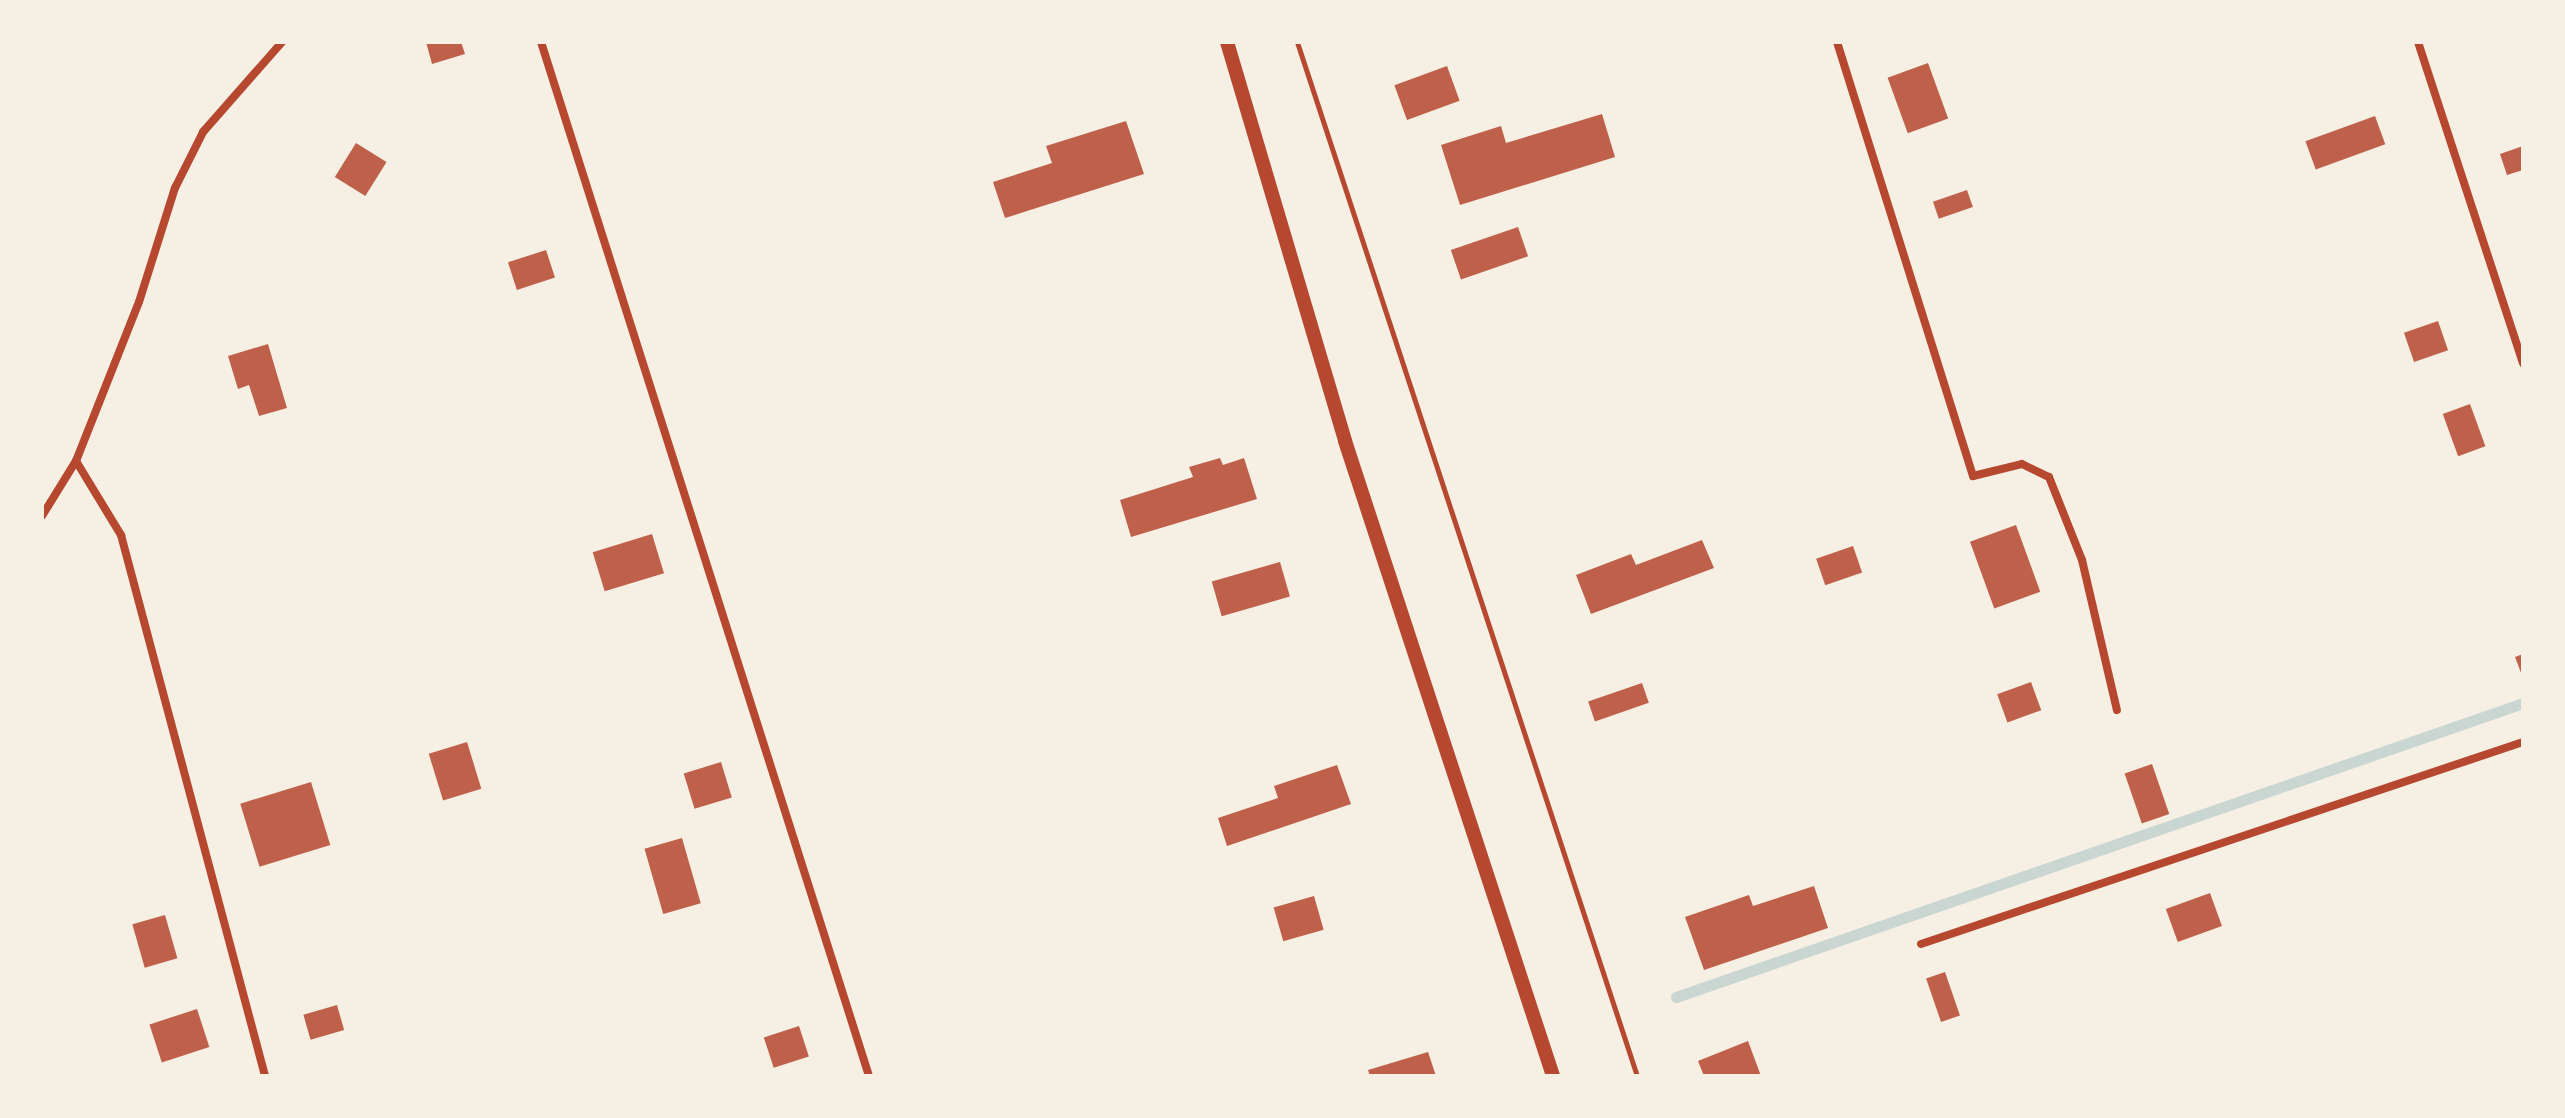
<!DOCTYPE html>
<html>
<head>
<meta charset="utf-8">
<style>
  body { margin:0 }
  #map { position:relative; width:2565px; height:1118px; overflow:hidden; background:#f6efe4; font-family:Overpass,sans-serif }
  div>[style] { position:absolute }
  .stream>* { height:11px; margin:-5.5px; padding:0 5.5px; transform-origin:5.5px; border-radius:5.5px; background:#c9d6d2 }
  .building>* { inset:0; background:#bf614a; transform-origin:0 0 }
  .path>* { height:5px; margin:-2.5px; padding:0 2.5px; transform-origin:2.5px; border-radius:2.5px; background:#b5482f }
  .minor>* { height:8px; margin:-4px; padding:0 4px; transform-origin:4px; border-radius:4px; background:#b5482f }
  .tertiary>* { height:14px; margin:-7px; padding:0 7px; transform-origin:7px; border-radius:7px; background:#b5482f }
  span { translate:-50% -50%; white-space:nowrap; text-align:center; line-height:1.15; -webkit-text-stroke:7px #f6efe4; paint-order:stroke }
  .frame { position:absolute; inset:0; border:44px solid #f6efe4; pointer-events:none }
</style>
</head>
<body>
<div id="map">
  <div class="stream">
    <i style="left:1676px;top:997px;width:897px;rotate:-19.14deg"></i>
  </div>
  <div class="building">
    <i style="clip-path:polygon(426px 42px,461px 42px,465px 54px,432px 64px)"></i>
    <i style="left:1928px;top:63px;width:59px;height:43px;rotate:70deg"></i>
    <i style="left:1447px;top:66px;width:37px;height:56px;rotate:70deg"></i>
    <i style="clip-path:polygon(1602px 114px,1615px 157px,1460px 205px,1441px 145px,1501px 126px,1506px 143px)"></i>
    <i style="left:2375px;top:116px;width:30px;height:74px;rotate:70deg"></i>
    <i style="clip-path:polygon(1126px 121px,1144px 174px,1005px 218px,993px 182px,1052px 163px,1046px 146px)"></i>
    <i style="left:356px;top:143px;width:36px;height:40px;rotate:32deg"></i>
    <i style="clip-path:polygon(2523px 146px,2523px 170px,2507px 175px,2500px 154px)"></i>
    <i style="left:1967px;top:190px;width:18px;height:36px;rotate:71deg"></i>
    <i style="left:1518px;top:227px;width:31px;height:71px;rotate:71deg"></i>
    <i style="left:546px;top:250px;width:29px;height:40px;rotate:72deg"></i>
    <i style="left:2438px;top:321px;width:31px;height:36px;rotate:71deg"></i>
    <i style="clip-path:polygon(268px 344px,287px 408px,259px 416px,249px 385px,238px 389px,228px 356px)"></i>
    <i style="left:2470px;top:404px;width:45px;height:29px;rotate:70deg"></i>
    <i style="clip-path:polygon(1220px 458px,1223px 465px,1244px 458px,1257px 499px,1131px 537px,1120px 500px,1193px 477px,1189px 467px)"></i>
    <i style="left:2016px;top:525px;width:71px;height:49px;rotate:70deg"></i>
    <i style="left:652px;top:534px;width:41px;height:62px;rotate:73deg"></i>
    <i style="clip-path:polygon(1702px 540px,1714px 568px,1591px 614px,1576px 575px,1631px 554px,1636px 565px)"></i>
    <i style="left:1853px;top:546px;width:28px;height:39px;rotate:71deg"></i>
    <i style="left:1280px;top:562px;width:36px;height:71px;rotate:74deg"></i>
    <i style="clip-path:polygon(2523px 654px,2523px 678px,2515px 657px)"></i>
    <i style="left:2031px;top:682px;width:30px;height:36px;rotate:70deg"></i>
    <i style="left:1642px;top:683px;width:21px;height:57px;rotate:71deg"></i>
    <i style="left:467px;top:742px;width:49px;height:40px;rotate:73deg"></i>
    <i style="left:721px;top:762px;width:37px;height:39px;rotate:73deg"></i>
    <i style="left:2152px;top:764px;width:53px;height:29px;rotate:71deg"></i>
    <i style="clip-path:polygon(1337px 765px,1351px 804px,1227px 846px,1218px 818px,1278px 798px,1274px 786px)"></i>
    <i style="left:311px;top:782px;width:66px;height:74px;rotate:73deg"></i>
    <i style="left:682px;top:838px;width:68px;height:39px;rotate:74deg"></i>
    <i style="clip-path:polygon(1814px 886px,1828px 928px,1704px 970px,1685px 917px,1749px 895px,1753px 906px)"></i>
    <i style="left:2210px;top:893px;width:35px;height:47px;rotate:70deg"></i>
    <i style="left:1314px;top:896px;width:35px;height:42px;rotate:74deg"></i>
    <i style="left:165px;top:915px;width:45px;height:34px;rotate:74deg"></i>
    <i style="left:1945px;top:972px;width:46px;height:20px;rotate:71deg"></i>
    <i style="left:337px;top:1005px;width:26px;height:35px;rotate:74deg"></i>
    <i style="left:197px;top:1009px;width:40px;height:50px;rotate:72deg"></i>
    <i style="left:799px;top:1026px;width:32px;height:37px;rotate:72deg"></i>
    <i style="clip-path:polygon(1748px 1041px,1761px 1076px,1704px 1076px,1698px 1061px)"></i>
    <i style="clip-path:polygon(1428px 1052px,1436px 1076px,1370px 1076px,1368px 1070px)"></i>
  </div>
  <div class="path">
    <i style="left:1297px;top:42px;width:1088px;rotate:71.8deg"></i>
  </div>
  <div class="minor">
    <i style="left:541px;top:42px;width:1085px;rotate:72.4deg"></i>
    <i style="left:1837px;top:42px;width:455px;rotate:72.6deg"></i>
    <i style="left:1973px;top:476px;width:50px;rotate:-13.8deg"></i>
    <i style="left:2022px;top:464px;width:30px;rotate:26deg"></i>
    <i style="left:2049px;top:477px;width:89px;rotate:68.3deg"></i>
    <i style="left:2082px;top:560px;width:154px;rotate:76.9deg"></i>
    <i style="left:2418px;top:42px;width:338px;rotate:71.9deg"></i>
    <i style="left:76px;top:461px;width:87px;rotate:58.7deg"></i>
    <i style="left:121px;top:535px;width:560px;rotate:75.09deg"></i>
    <i style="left:42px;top:516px;width:65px;rotate:-58.3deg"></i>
    <i style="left:76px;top:461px;width:171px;rotate:-68.4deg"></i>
    <i style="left:139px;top:302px;width:120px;rotate:-72.5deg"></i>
    <i style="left:175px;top:188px;width:63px;rotate:-63.4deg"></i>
    <i style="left:203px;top:132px;width:120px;rotate:-48.7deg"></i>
    <i style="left:1921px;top:944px;width:635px;rotate:-18.55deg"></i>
  </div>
  <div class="tertiary">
    <i style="left:1227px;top:42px;width:416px;rotate:73.5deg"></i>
    <i style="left:1345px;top:441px;width:668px;rotate:71.86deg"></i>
  </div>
  <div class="frame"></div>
</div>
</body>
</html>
